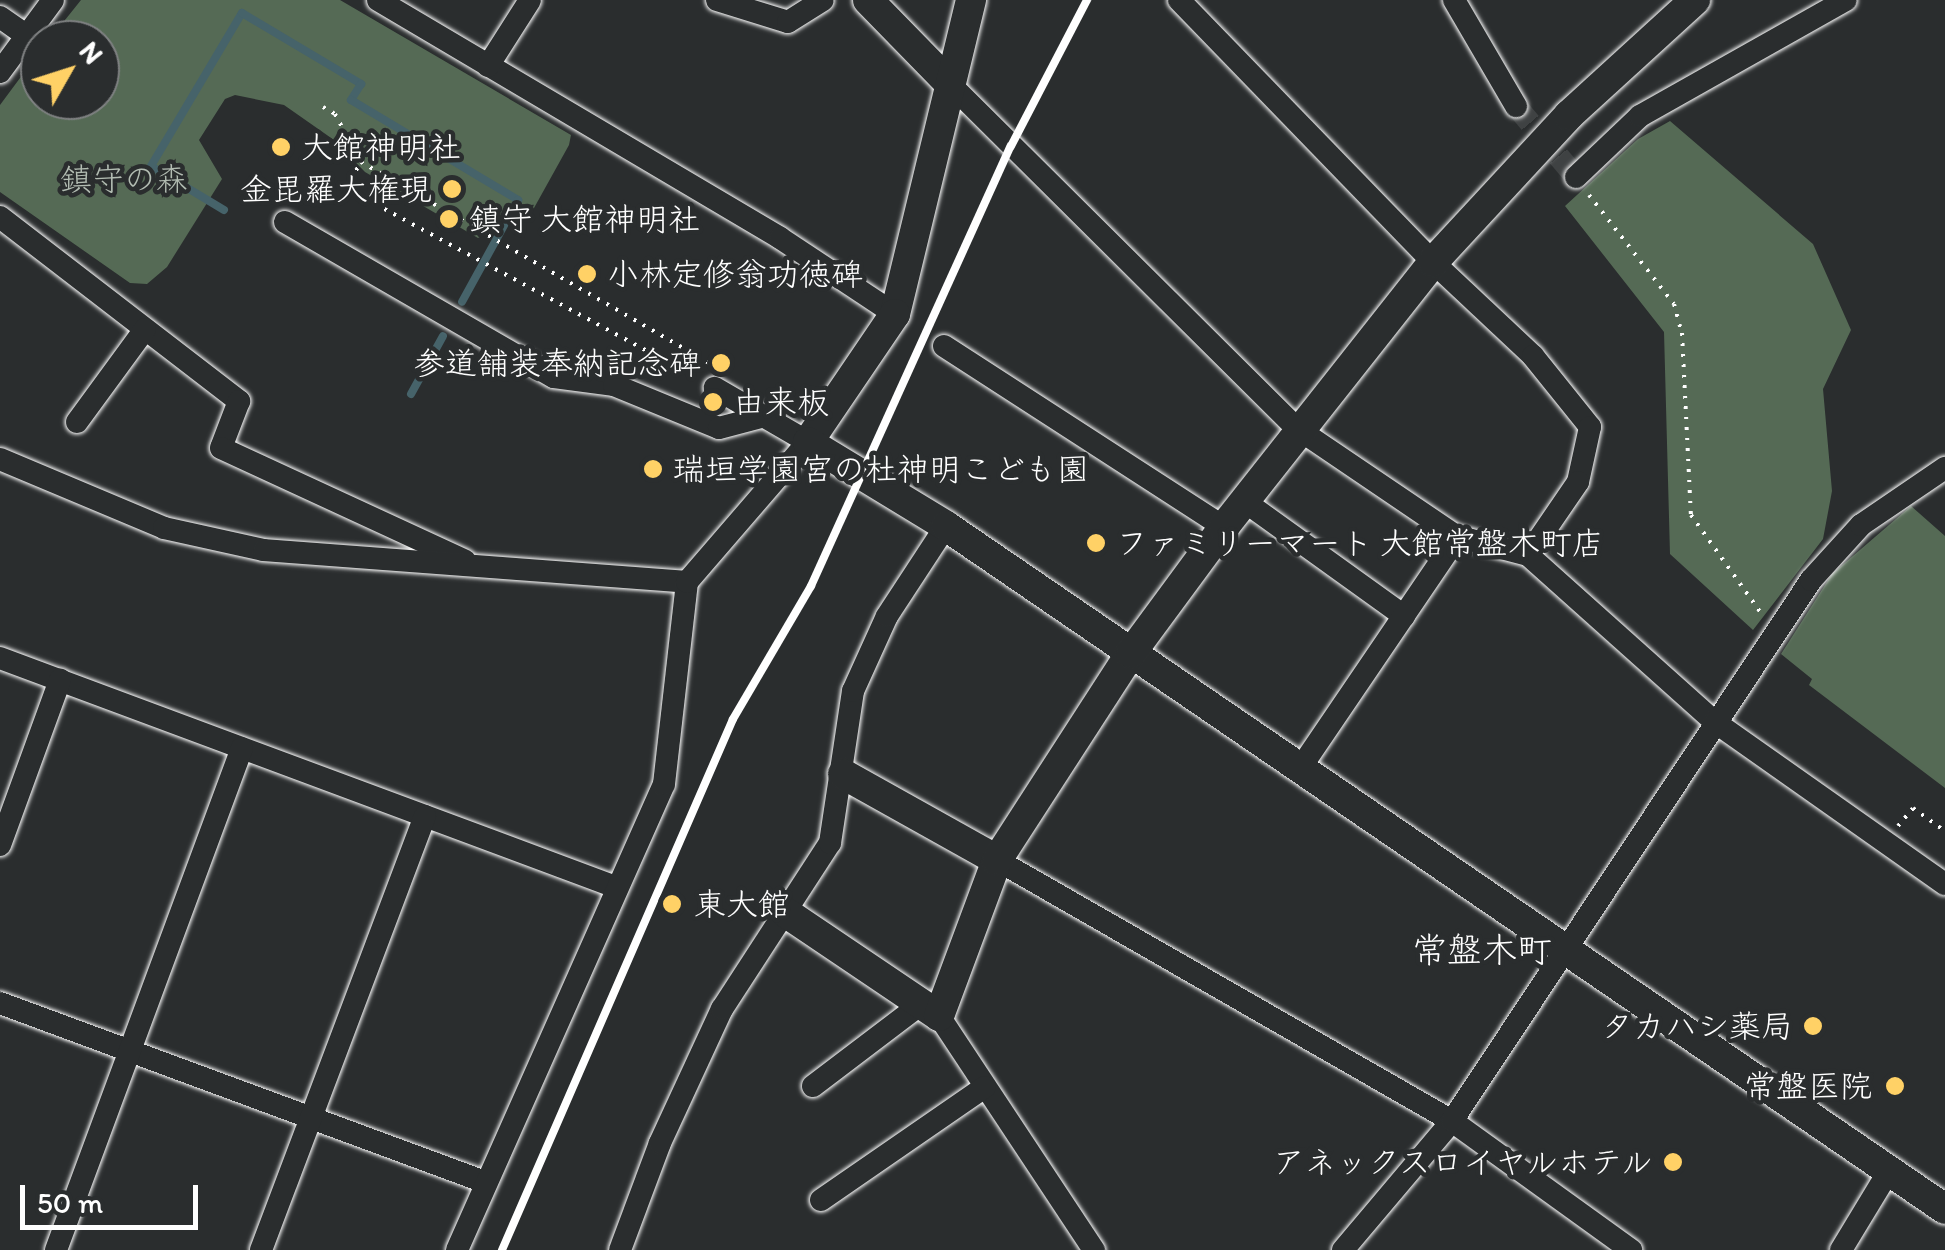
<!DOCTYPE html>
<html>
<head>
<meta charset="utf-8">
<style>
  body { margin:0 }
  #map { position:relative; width:1945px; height:1250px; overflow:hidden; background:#2a2d2e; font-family:Itim,"Klee One",sans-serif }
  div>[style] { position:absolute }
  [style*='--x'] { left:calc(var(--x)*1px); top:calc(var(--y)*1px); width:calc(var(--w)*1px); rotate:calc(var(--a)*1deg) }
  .green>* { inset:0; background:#556a55 }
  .stream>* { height:8px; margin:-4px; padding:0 4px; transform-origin:4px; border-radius:4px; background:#46636a }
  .street-tunnel>* { height:22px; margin-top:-11px; transform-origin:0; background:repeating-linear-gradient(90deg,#3f4243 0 22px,transparent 0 33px) }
  .path>* { height:4px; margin-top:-2px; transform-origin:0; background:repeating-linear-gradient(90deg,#fff 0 2.5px,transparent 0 10.5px) }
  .roads { filter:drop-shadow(0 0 2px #fff) drop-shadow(0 0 2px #fff) }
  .street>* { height:22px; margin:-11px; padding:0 11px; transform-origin:11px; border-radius:11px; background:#2a2d2e }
  .secondary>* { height:30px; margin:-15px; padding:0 15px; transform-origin:15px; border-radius:15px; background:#2a2d2e }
  .rail>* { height:8px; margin:-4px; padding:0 4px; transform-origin:4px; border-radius:4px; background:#fff }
  .dots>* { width:28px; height:28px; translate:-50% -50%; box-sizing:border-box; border:5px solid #2a2d2e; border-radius:50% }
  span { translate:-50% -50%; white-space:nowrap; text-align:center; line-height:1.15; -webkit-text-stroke:9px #2a2d2e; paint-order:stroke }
  .poi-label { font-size:32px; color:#fff }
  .left { translate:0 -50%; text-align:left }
  .right { translate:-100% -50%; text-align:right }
  .park-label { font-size:32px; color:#b2bcb2 }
  .neighbourhood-label { font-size:35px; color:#fff }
  .north { position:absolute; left:20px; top:20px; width:100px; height:100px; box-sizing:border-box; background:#2a2d2e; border:2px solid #7f8182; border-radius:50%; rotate:51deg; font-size:28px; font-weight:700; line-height:40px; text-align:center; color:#fff }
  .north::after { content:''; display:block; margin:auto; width:35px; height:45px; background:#ffd166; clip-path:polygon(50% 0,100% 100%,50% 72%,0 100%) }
  .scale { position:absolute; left:20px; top:1185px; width:178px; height:45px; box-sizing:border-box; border:5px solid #fff; border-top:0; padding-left:12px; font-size:30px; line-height:35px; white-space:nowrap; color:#fff; -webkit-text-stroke:8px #2a2d2e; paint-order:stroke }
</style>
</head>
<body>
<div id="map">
  <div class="green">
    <i style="clip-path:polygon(81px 0,340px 0,571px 135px,569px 145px,534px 208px,478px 238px,365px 172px,334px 140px,284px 105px,235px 95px,225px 99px,199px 140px,222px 179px,167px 267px,147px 284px,130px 283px,0 192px,0 105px,40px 51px,40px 100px,100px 100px,100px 40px,49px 40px)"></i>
    <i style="clip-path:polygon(1670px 121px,1813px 244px,1851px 330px,1823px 389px,1832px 491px,1823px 539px,1753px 630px,1670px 554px,1664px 332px,1565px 206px,1638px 139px)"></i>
    <i style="clip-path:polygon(1911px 506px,1945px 536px,1945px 788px,1809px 685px,1812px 679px,1781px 654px,1832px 574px)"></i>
  </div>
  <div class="stream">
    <i style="--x:224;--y:210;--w:85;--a:-148.9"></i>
    <i style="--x:151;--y:166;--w:178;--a:-59.3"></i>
    <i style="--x:242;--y:13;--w:139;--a:30.8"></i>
    <i style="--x:361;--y:84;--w:19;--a:122"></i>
    <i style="--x:351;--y:100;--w:195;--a:30.9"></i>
    <i style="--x:518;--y:200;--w:116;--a:118.8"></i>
    <i style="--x:411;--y:394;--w:66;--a:-61.1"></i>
  </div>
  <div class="street-tunnel">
    <i style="--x:1516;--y:106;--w:93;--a:49.8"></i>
  </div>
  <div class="path">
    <i style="--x:323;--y:107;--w:14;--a:30"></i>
    <i style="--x:335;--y:114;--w:55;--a:61.6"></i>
    <i style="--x:329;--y:179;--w:415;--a:28.4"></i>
    <i style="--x:345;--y:188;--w:31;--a:-58"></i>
    <i style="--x:361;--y:162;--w:404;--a:30"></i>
    <i style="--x:1589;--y:195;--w:138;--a:52.1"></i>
    <i style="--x:1674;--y:304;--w:30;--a:75"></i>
    <i style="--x:1682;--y:333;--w:182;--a:87.2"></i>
    <i style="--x:1691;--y:515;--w:124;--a:54.5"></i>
    <i style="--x:1898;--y:826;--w:23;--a:-50"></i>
    <i style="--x:1913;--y:808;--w:39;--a:36"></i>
  </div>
  <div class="roads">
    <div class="street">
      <i style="--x:378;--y:0;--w:467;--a:30.6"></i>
      <i style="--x:780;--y:238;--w:138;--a:33.5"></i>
      <i style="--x:717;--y:0;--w:74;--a:17.2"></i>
      <i style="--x:788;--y:22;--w:41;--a:-32.2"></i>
      <i style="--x:1179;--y:0;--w:365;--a:45.9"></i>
      <i style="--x:1433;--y:262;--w:137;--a:43.2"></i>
      <i style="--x:1533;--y:356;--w:91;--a:51.2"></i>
      <i style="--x:1590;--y:427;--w:56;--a:102.3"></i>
      <i style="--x:1578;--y:482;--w:88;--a:124.4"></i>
      <i style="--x:1454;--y:0;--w:123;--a:59.7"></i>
      <i style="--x:0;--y:17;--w:29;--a:35"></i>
      <i style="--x:488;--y:66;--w:78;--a:-57.5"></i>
      <i style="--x:0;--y:72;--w:89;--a:-53.6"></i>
      <i style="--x:949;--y:83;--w:491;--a:44.8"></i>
      <i style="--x:1298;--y:429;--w:191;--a:34.1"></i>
      <i style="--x:1456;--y:536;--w:74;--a:14.8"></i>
      <i style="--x:1528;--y:555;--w:251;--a:41.8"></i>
      <i style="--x:1715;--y:722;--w:281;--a:35.2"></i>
      <i style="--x:1576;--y:177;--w:88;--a:-43.6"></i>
      <i style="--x:1640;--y:116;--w:236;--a:-29.4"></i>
      <i style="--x:0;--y:217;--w:302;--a:37.6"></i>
      <i style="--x:239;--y:401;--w:50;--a:111"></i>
      <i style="--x:221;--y:448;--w:269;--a:24.8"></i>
      <i style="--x:285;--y:222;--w:310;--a:30"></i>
      <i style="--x:554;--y:377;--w:61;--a:7.6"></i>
      <i style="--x:614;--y:385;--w:113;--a:22.3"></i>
      <i style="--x:719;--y:428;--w:43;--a:-14.7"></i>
      <i style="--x:944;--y:346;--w:333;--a:32.9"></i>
      <i style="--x:77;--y:422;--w:115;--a:-53.8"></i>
      <i style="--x:0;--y:459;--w:178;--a:22.8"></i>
      <i style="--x:164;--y:528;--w:102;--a:12.4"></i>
      <i style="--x:264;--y:550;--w:424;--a:4.3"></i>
      <i style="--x:1244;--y:501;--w:197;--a:35.7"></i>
      <i style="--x:0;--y:658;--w:654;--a:20.4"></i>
      <i style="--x:1299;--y:770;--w:283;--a:-55.8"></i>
      <i style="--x:0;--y:845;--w:176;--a:-70"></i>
      <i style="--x:997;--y:860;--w:525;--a:29.84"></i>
      <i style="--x:1452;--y:1121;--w:221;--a:35.8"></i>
      <i style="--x:0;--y:1003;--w:517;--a:20.26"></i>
      <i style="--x:939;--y:1016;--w:281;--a:56.5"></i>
      <i style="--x:813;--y:1086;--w:136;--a:-37.2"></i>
      <i style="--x:821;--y:1200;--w:199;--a:-34.6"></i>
      <i style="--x:56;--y:1250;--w:535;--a:-69.67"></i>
      <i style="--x:261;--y:1250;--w:464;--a:-69.3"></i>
      <i style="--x:457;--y:1250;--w:510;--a:-66.05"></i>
      <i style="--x:664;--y:784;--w:203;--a:-83.5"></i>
      <i style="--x:687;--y:582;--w:185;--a:-49.2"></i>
      <i style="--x:808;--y:442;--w:108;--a:-149.9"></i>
      <i style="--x:620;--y:1250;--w:114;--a:-69.5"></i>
      <i style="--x:660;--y:1143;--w:148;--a:-65.2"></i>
      <i style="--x:722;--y:1009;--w:198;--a:-57"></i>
      <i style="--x:830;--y:843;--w:154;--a:-81.4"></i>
      <i style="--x:853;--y:691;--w:82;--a:-65.6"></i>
      <i style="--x:887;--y:616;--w:108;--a:-56.8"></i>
      <i style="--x:1343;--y:1250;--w:169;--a:-49.8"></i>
      <i style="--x:1452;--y:1121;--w:649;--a:-56.43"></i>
      <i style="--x:1811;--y:580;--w:74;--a:-47.7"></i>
      <i style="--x:1861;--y:525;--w:102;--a:-34.2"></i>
      <i style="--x:1841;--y:1250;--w:89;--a:-58.8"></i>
    </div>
    <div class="secondary">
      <i style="--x:868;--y:0;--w:116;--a:45.7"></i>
      <i style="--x:971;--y:0;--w:323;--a:103.6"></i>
      <i style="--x:895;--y:314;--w:155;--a:124.2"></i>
      <i style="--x:808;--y:442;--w:162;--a:31.3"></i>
      <i style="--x:946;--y:526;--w:1210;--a:34.36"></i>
      <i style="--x:843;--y:774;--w:176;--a:29.2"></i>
      <i style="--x:785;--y:912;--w:186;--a:34"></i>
      <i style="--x:939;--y:1016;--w:166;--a:-69.6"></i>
      <i style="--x:997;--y:860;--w:247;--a:-57.1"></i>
      <i style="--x:1131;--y:653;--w:157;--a:-53.6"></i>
      <i style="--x:1224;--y:527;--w:337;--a:-51.7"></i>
      <i style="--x:1433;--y:262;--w:200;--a:-47.2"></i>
      <i style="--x:1569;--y:115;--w:171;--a:-42.4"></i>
    </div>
  </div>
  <div class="rail">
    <i style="--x:502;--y:1250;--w:579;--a:-66.49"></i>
    <i style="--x:733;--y:719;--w:154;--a:-59.6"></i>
    <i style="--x:811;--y:586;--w:483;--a:-65.6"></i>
    <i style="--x:1011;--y:146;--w:165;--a:-62.5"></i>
  </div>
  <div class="dots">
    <i style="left:281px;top:147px;background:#ffd166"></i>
    <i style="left:452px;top:189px;background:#ffd166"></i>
    <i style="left:449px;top:219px;background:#ffd166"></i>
    <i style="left:587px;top:274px;background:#ffd166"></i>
    <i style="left:721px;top:363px;background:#ffd166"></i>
    <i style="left:713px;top:402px;background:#ffd166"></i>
    <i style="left:653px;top:469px;background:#ffd166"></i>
    <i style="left:1096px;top:543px;background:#ffd166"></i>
    <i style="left:672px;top:904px;background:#ffd166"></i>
    <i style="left:1813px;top:1026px;background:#ffd166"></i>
    <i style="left:1895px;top:1086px;background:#ffd166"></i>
    <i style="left:1673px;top:1162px;background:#ffd166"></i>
  </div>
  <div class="poi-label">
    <span class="left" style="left:301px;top:147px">大館神明社</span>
    <span class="right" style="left:432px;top:189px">金毘羅大権現</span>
    <span class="left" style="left:469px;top:219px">鎮守 大館神明社</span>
    <span class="left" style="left:607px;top:274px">小林定修翁功徳碑</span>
    <span class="right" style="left:701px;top:363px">参道舗装奉納記念碑</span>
    <span class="left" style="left:733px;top:402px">由来板</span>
    <span class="left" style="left:673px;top:469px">瑞垣学園宮の杜神明こども園</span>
    <span class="left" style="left:1116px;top:543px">ファミリーマート 大館常盤木町店</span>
    <span class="left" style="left:694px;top:904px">東大館</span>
    <span class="right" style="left:1793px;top:1026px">タカハシ薬局</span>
    <span class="right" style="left:1872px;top:1086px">常盤医院</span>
    <span class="right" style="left:1653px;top:1162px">アネックスロイヤルホテル</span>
  </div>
  <div class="park-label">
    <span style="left:124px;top:179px">鎮守の森</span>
  </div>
  <div class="neighbourhood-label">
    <span style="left:1482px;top:950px">常盤木町</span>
  </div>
  <div class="north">N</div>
  <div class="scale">50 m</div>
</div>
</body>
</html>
